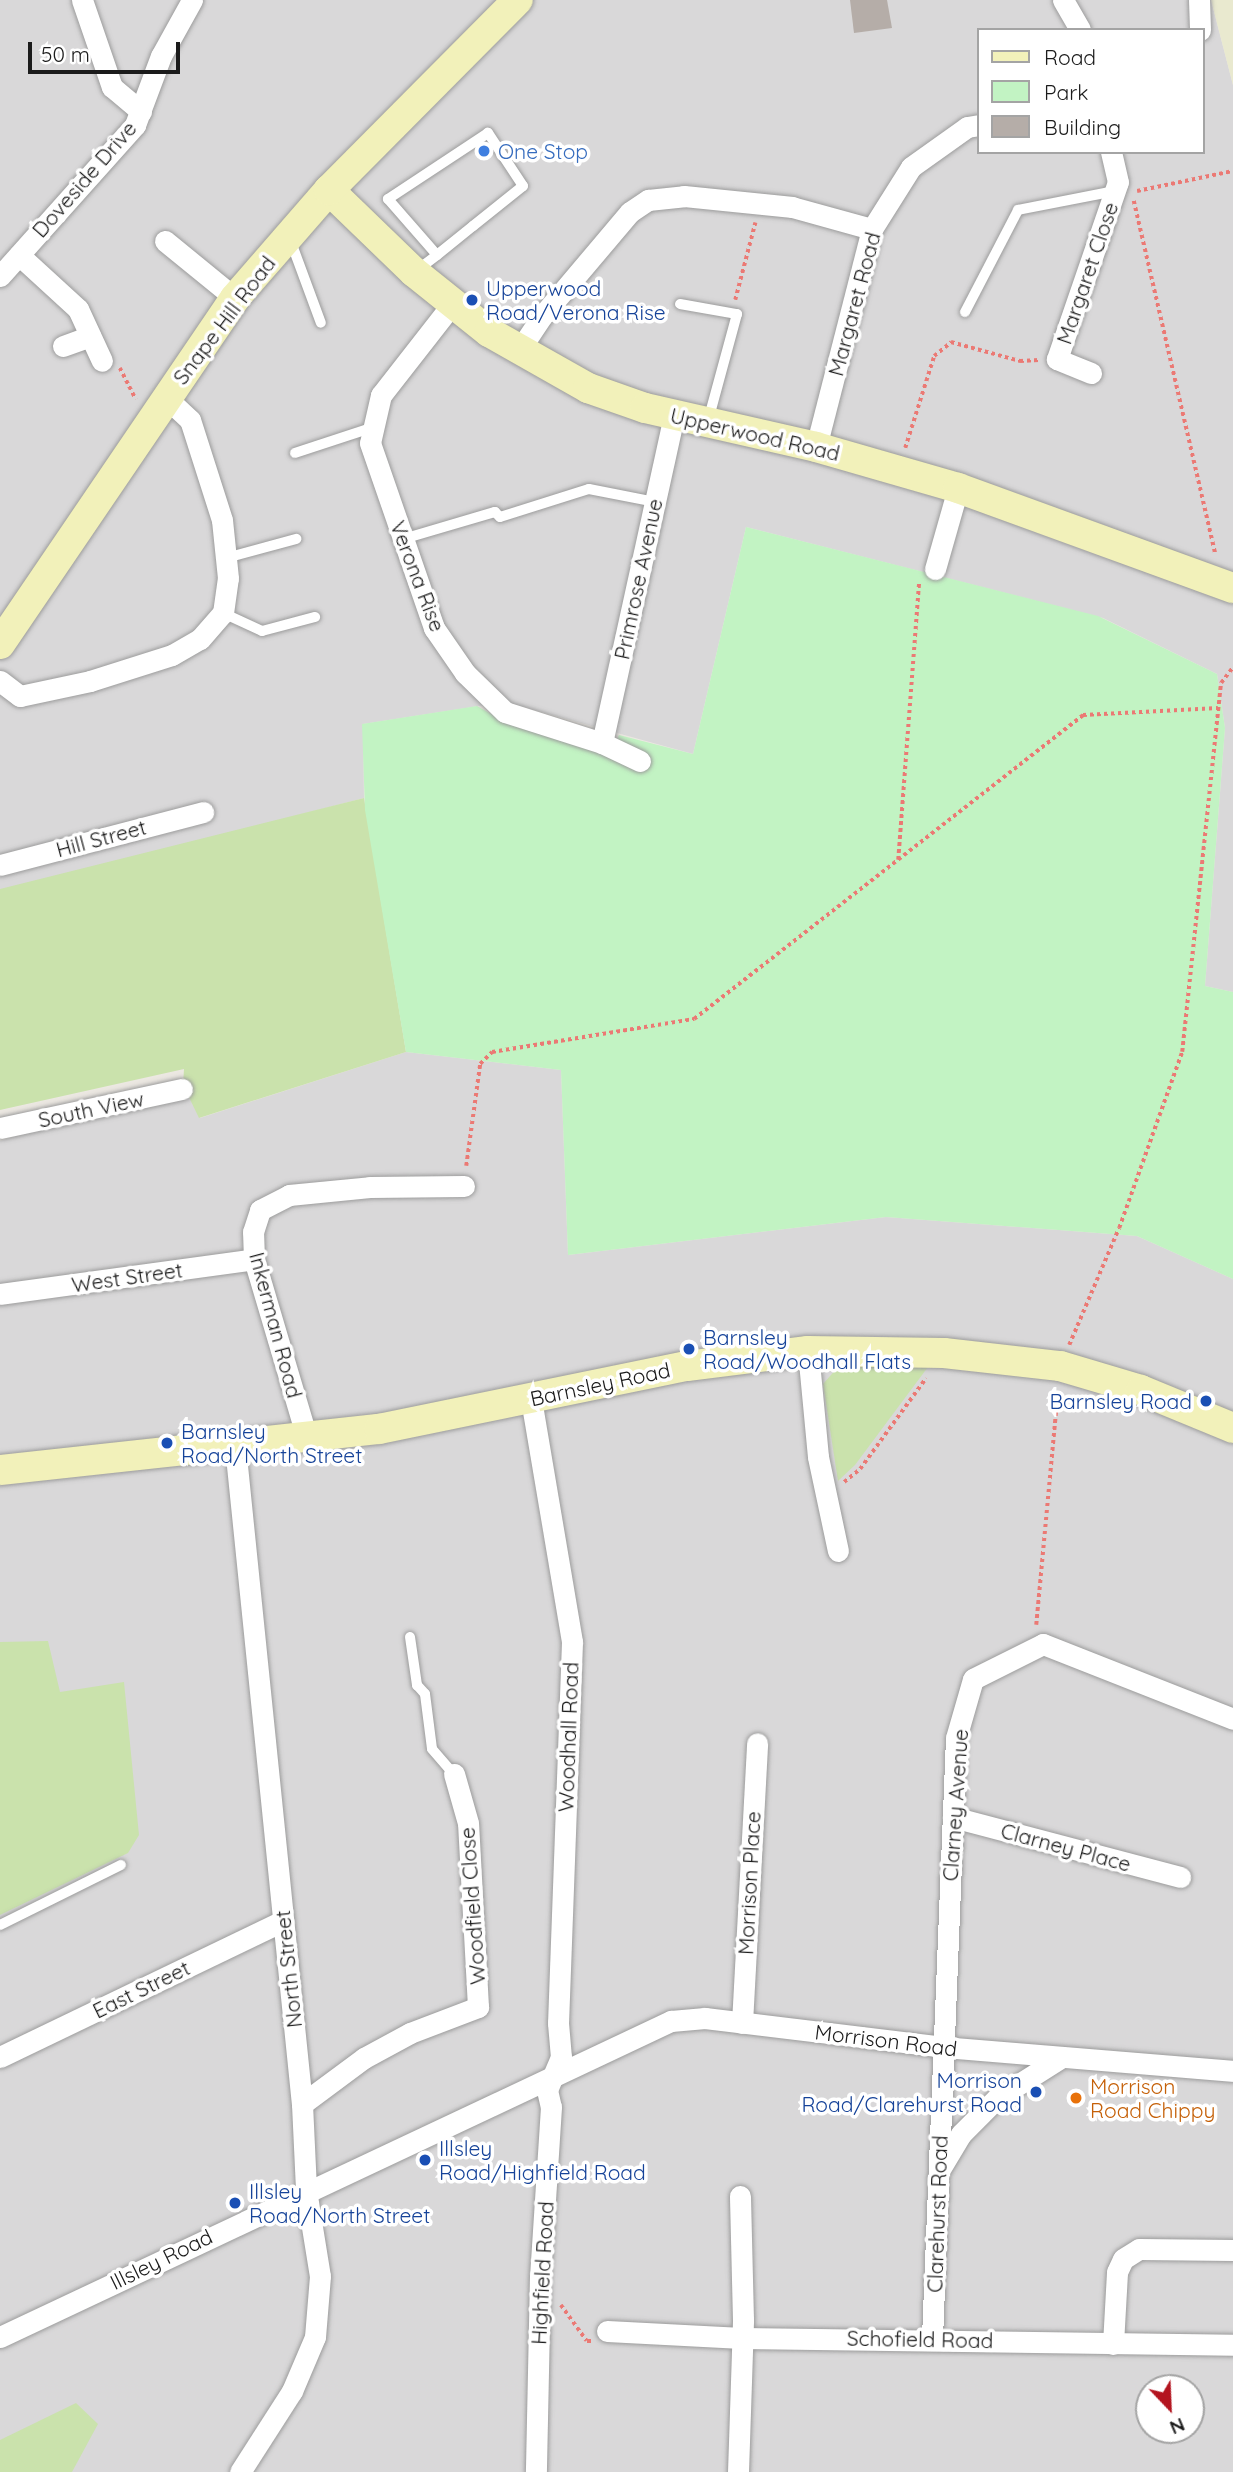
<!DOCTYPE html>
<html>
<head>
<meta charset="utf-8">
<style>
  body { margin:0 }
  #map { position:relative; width:1233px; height:2472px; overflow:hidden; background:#ece8e2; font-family:Quicksand,sans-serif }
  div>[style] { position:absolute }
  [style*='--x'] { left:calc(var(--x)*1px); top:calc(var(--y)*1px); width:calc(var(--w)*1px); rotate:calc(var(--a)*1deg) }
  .residential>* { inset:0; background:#d9d8d9 }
  .farmland>* { inset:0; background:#e9e9cf }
  .grass>* { inset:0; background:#cae2ac }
  .park>* { inset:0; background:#c2f3c3 }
  .building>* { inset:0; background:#b5ada8 }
  .path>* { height:3.5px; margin-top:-1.75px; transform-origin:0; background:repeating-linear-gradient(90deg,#eb7974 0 3.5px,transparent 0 7px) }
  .roads { filter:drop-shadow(0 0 2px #9c9c9c) drop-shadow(0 0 2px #9c9c9c) }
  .lane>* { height:10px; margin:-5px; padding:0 5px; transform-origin:5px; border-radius:5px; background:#fff }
  .street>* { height:21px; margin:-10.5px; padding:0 10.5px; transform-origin:10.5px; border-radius:10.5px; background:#fff }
  .secondary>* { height:30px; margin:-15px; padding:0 15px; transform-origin:15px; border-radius:15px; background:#f2f1ba }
  .dots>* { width:19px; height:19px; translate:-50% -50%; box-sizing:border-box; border:4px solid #fff; border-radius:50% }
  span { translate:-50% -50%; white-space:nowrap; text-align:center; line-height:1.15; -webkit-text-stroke:7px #fff; paint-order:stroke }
  .shop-label { font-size:21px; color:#366cbe }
  .left { translate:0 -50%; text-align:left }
  .street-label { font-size:21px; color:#1b1b1b }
  .transit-label { font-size:21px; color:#164399 }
  .right { translate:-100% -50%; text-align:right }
  .food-label { font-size:21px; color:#c56008 }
  .legend { position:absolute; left:977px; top:28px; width:228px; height:126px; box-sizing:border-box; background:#fff; border:2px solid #a4a4a4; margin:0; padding:9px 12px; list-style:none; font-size:21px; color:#1b1b1b }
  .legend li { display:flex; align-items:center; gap:14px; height:35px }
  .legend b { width:35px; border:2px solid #a4a4a4 }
  .north { position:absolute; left:1135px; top:2374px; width:70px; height:70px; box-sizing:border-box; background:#fff; border:2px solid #a4a4a4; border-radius:50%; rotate:157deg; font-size:19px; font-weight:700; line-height:28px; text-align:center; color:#1b1b1b }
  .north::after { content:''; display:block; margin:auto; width:24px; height:32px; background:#b3141f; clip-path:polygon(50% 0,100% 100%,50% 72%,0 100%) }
  .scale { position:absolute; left:28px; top:42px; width:152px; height:32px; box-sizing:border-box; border:4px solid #1b1b1b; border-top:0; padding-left:9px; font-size:21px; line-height:24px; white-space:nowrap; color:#1b1b1b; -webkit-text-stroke:5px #fff; paint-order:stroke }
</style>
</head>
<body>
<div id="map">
  <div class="residential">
    <i style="clip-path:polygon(evenodd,0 0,1211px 0,1233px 85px,1233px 992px,1205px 986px,1225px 728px,1217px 674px,1103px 618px,746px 527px,693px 754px,505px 702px,363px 724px,364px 798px,0 893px,0 0,979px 30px,1203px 30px,1203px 152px,979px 152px,979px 30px)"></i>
    <i style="clip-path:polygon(evenodd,406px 1052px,561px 1070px,568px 1255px,886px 1217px,1137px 1236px,1233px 1279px,1233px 2472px,0 2472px,0 1141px,183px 1085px,200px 1118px,406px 1052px,1149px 2388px,1191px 2388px,1191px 2430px,1149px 2430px,1149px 2388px)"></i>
  </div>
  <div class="farmland">
    <i style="clip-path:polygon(1211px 0,1233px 0,1233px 85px)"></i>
  </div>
  <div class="grass">
    <i style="clip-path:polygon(364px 798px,406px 1052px,199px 1118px,183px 1085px,184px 1069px,0 1110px,0 889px)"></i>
    <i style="clip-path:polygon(838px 1367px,928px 1367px,855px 1465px,838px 1481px,823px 1384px)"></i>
    <i style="clip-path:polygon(48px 1641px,60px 1692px,124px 1682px,139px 1835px,128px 1853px,0 1915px,0 1642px)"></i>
    <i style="clip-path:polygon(76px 2403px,98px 2424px,72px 2472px,0 2472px,0 2440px)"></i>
  </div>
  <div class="park">
    <i style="clip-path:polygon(746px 527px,1098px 616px,1217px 674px,1225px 728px,1205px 986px,1233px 992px,1233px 1279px,1137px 1236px,886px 1217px,568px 1255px,561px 1070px,406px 1052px,365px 810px,362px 724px,477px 706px,509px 724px,613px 748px,619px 735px,693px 754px)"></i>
  </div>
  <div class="building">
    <i style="clip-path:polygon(850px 0,887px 0,892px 28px,854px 33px)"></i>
  </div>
  <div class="path">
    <i style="--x:1137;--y:191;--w:98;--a:-11.8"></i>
    <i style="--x:1134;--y:201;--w:363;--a:77"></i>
    <i style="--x:735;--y:300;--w:80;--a:-75.4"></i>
    <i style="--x:120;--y:368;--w:35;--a:63"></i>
    <i style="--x:905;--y:448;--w:96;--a:-72.5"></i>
    <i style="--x:934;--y:356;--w:22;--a:-39"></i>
    <i style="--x:951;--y:342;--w:72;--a:15.4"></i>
    <i style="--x:1020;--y:361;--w:19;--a:-3"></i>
    <i style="--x:898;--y:860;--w:278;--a:-85.7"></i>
    <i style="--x:466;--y:1166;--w:103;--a:-82.2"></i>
    <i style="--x:480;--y:1064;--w:17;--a:-45"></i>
    <i style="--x:492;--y:1052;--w:205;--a:-9.3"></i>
    <i style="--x:694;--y:1019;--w:494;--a:-38"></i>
    <i style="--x:1083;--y:715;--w:135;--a:-3"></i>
    <i style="--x:1069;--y:1345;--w:127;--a:-66.9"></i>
    <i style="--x:1119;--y:1228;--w:187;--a:-70.3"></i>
    <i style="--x:1182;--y:1052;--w:371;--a:-84"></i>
    <i style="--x:1221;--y:683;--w:20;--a:-53"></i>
    <i style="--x:844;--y:1482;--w:21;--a:-39"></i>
    <i style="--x:860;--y:1469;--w:112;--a:-54"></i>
    <i style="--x:1036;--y:1625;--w:237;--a:-84.7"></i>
    <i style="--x:561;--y:2305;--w:44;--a:54.2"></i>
    <i style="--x:587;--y:2341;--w:4;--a:0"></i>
  </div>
  <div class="roads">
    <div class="lane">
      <i style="--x:291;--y:242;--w:86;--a:69.7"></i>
      <i style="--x:416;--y:271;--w:26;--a:-37"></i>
      <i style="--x:437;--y:255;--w:46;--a:-38.9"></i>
      <i style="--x:473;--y:226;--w:64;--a:-38.7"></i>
      <i style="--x:523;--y:186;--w:64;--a:-123.4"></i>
      <i style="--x:488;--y:133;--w:120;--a:146.6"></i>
      <i style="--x:388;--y:199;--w:74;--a:48.8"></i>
      <i style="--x:680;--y:304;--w:58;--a:10"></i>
      <i style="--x:737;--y:314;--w:111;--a:105.2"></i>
      <i style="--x:965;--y:312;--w:115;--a:-62.5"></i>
      <i style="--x:1018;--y:210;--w:99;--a:-11.1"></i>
      <i style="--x:295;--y:453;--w:83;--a:-18.2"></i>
      <i style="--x:403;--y:539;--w:96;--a:-16.4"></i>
      <i style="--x:495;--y:512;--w:7;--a:45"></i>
      <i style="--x:500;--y:517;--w:93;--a:-17.5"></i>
      <i style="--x:589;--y:489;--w:67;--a:11.1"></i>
      <i style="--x:226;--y:558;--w:73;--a:-15.2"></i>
      <i style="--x:223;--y:613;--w:43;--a:24.8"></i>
      <i style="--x:262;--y:631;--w:55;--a:-14.8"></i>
      <i style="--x:410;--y:1637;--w:49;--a:81.7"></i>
      <i style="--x:417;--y:1685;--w:12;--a:48"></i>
      <i style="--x:425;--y:1694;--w:55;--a:82.7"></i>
      <i style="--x:432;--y:1749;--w:33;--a:49"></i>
      <i style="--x:0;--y:1925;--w:135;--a:-26.4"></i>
    </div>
    <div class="street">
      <i style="--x:82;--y:0;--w:92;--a:71"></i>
      <i style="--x:112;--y:87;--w:38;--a:40"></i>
      <i style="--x:1063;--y:0;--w:34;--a:60"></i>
      <i style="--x:1199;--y:0;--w:30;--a:88"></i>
      <i style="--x:165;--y:241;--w:90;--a:39.2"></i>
      <i style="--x:19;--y:255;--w:80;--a:42.5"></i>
      <i style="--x:78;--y:309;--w:57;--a:65.2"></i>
      <i style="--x:0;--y:276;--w:203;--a:-48.2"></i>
      <i style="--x:135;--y:125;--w:74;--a:-69.4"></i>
      <i style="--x:161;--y:56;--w:64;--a:-61"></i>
      <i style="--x:453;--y:303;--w:117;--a:128"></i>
      <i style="--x:381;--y:395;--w:49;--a:102.9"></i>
      <i style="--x:370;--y:443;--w:196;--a:70.9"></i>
      <i style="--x:434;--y:628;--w:55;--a:55.4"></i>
      <i style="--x:465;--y:673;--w:56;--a:44.3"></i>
      <i style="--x:505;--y:712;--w:102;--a:17.7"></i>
      <i style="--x:602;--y:743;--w:42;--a:25.3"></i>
      <i style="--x:63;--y:346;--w:29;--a:-20"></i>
      <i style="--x:518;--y:352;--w:43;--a:-56.3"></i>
      <i style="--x:542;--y:316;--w:136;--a:-49.8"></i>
      <i style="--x:630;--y:212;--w:22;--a:-34"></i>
      <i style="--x:648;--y:200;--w:36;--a:-6"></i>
      <i style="--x:684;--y:196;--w:109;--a:5.8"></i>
      <i style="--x:792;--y:207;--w:83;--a:15.4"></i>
      <i style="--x:1091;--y:373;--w:37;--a:-158"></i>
      <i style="--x:1057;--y:359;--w:187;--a:-71"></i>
      <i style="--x:1118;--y:182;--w:31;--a:-103"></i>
      <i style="--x:816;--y:447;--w:225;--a:-75.6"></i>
      <i style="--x:872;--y:229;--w:73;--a:-57.8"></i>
      <i style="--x:911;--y:167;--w:69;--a:-35.5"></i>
      <i style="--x:967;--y:127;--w:12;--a:-9"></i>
      <i style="--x:935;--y:569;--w:84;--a:-74.1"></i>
      <i style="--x:0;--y:681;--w:25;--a:37"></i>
      <i style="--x:20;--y:696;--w:72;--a:-12.1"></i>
      <i style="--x:90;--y:681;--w:86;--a:-17.6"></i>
      <i style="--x:172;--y:655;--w:32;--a:-30"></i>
      <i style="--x:200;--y:639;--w:35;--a:-49"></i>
      <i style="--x:223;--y:613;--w:35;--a:-82"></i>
      <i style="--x:228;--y:578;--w:58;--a:-95.9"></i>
      <i style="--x:222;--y:520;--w:105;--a:-107.7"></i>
      <i style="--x:190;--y:420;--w:33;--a:-137"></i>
      <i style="--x:602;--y:743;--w:335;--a:-77.6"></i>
      <i style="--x:0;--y:865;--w:210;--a:-14.6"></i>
      <i style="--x:0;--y:1128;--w:186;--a:-12.1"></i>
      <i style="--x:0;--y:1294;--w:256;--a:-7.8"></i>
      <i style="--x:808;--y:1351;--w:106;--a:84.6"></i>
      <i style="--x:818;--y:1457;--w:96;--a:78"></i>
      <i style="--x:531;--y:1399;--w:246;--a:80.4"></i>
      <i style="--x:572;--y:1642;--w:381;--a:92.1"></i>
      <i style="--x:558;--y:2023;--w:34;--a:85"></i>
      <i style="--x:561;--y:2057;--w:36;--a:113"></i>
      <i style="--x:547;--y:2090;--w:17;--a:77"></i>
      <i style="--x:551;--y:2107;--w:169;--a:93.7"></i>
      <i style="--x:540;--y:2276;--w:196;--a:91.2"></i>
      <i style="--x:307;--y:1438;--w:187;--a:-106.5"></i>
      <i style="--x:254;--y:1259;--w:27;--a:-92"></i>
      <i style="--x:253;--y:1232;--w:23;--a:-72"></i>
      <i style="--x:260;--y:1210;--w:33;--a:-27"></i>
      <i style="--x:289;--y:1195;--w:81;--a:-5.6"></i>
      <i style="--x:370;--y:1187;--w:94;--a:-0.6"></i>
      <i style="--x:235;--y:1446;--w:661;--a:84.19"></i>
      <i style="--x:302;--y:2104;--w:86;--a:87.3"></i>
      <i style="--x:306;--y:2190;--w:87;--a:80.8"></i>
      <i style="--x:320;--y:2276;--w:61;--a:94.7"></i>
      <i style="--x:315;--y:2337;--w:59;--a:113.1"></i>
      <i style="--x:292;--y:2391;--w:96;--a:122.7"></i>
      <i style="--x:953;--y:1817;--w:235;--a:14.8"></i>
      <i style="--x:742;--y:2023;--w:280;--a:-86.9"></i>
      <i style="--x:0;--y:2057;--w:314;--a:-25.7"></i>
      <i style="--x:302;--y:2104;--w:77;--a:-36.6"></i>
      <i style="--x:364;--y:2058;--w:52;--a:-28.5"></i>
      <i style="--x:410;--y:2033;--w:73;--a:-20.9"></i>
      <i style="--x:478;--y:2007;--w:184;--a:-93.1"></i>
      <i style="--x:468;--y:1823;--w:51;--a:-105.9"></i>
      <i style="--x:940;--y:2169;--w:41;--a:-59"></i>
      <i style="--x:961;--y:2134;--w:51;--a:-45"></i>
      <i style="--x:997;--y:2098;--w:77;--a:-32.2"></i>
      <i style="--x:607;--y:2331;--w:135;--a:3"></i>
      <i style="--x:742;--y:2338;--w:491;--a:0.8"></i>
      <i style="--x:0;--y:2337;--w:742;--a:-25.22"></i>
      <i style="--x:671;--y:2021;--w:34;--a:-5"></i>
      <i style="--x:705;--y:2018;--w:240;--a:6.9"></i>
      <i style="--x:943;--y:2047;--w:291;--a:4.7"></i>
      <i style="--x:932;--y:2338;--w:600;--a:-87.71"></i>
      <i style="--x:956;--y:1738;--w:61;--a:-73.9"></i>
      <i style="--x:973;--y:1679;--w:78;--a:-26.6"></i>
      <i style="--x:1043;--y:1644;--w:204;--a:21.5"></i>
      <i style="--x:1113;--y:2344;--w:72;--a:-86.8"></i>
      <i style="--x:1117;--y:2272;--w:14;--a:-65"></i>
      <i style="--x:1123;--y:2259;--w:19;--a:-32"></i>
      <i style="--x:1139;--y:2249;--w:94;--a:0.6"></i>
      <i style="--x:738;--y:2472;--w:152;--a:-88.1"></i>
      <i style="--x:743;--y:2320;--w:124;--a:-91.4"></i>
    </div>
    <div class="secondary">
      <i style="--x:329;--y:190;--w:118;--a:44"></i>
      <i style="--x:414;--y:272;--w:96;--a:38.7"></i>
      <i style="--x:489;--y:332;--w:114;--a:29.5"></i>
      <i style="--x:588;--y:388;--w:60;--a:19.3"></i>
      <i style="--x:645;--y:408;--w:175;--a:12.8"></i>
      <i style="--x:816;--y:447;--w:148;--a:16.1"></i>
      <i style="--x:958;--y:488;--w:293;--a:20"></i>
      <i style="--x:0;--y:644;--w:418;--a:-55.8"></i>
      <i style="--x:235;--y:298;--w:143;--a:-49"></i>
      <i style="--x:329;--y:190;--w:268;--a:-45.2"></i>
      <i style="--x:0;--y:1470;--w:381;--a:-6.2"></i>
      <i style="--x:379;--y:1429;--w:314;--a:-11.6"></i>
      <i style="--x:687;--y:1366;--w:122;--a:-7.1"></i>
      <i style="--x:808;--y:1351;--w:136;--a:0.8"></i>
      <i style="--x:944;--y:1353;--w:117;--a:6.4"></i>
      <i style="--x:1060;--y:1366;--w:84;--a:16.5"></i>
      <i style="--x:1141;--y:1390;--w:100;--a:22.4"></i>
    </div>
  </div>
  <div class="dots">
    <i style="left:484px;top:151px;background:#3f7fe0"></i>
    <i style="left:472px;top:300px;background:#1a4fb4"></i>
    <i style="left:689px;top:1349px;background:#1a4fb4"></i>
    <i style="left:1206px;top:1401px;background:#1a4fb4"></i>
    <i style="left:167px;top:1443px;background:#1a4fb4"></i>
    <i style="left:1036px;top:2092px;background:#1a4fb4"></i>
    <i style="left:1076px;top:2098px;background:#e8710a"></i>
    <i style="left:425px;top:2160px;background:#1a4fb4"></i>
    <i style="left:235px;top:2203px;background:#1a4fb4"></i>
  </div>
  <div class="shop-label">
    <span class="left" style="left:498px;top:151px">One Stop</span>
  </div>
  <div class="street-label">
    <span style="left:84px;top:179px;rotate:-49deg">Doveside Drive</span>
    <span style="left:1087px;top:273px;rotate:-71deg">Margaret Close</span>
    <span style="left:854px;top:304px;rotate:-75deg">Margaret Road</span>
    <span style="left:224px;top:320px;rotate:-53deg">Snape Hill Road</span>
    <span style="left:755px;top:434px;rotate:13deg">Upperwood Road</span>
    <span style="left:418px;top:576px;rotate:69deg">Verona Rise</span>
    <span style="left:638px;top:579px;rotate:-78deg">Primrose Avenue</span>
    <span style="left:101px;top:838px;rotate:-15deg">Hill Street</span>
    <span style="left:91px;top:1109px;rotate:-12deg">South View</span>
    <span style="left:127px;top:1277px;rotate:-8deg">West Street</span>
    <span style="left:276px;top:1325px;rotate:75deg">Inkerman Road</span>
    <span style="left:600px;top:1384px;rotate:-12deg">Barnsley Road</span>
    <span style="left:568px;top:1737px;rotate:-88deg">Woodhall Road</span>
    <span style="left:955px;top:1805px;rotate:-86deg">Clarney Avenue</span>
    <span style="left:1066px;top:1847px;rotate:15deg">Clarney Place</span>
    <span style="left:749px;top:1883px;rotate:-87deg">Morrison Place</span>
    <span style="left:472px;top:1906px;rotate:-94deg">Woodfield Close</span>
    <span style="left:288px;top:1969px;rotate:-96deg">North Street</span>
    <span style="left:141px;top:1989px;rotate:-26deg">East Street</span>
    <span style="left:886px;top:2040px;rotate:7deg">Morrison Road</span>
    <span style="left:937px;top:2214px;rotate:-88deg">Clarehurst Road</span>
    <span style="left:161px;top:2259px;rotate:-26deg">Illsley Road</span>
    <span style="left:542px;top:2273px;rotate:-87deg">Highfield Road</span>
    <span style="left:920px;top:2339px;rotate:1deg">Schofield Road</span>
  </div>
  <div class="transit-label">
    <span class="left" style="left:486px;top:300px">Upperwood<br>Road/Verona Rise</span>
    <span class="left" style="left:703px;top:1349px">Barnsley<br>Road/Woodhall Flats</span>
    <span class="right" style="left:1192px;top:1401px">Barnsley Road</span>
    <span class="left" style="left:181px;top:1443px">Barnsley<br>Road/North Street</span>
    <span class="right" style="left:1022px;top:2092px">Morrison<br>Road/Clarehurst Road</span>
    <span class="left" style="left:439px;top:2160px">Illsley<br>Road/Highfield Road</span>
    <span class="left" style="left:249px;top:2203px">Illsley<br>Road/North Street</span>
  </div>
  <div class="food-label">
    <span class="left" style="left:1090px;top:2098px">Morrison<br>Road Chippy</span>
  </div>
  <ul class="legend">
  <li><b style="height:9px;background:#f2f1ba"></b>Road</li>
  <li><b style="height:19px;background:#c2f3c3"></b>Park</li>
  <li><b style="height:19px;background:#b5ada8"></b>Building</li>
  </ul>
  <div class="north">N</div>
  <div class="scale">50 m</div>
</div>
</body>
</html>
